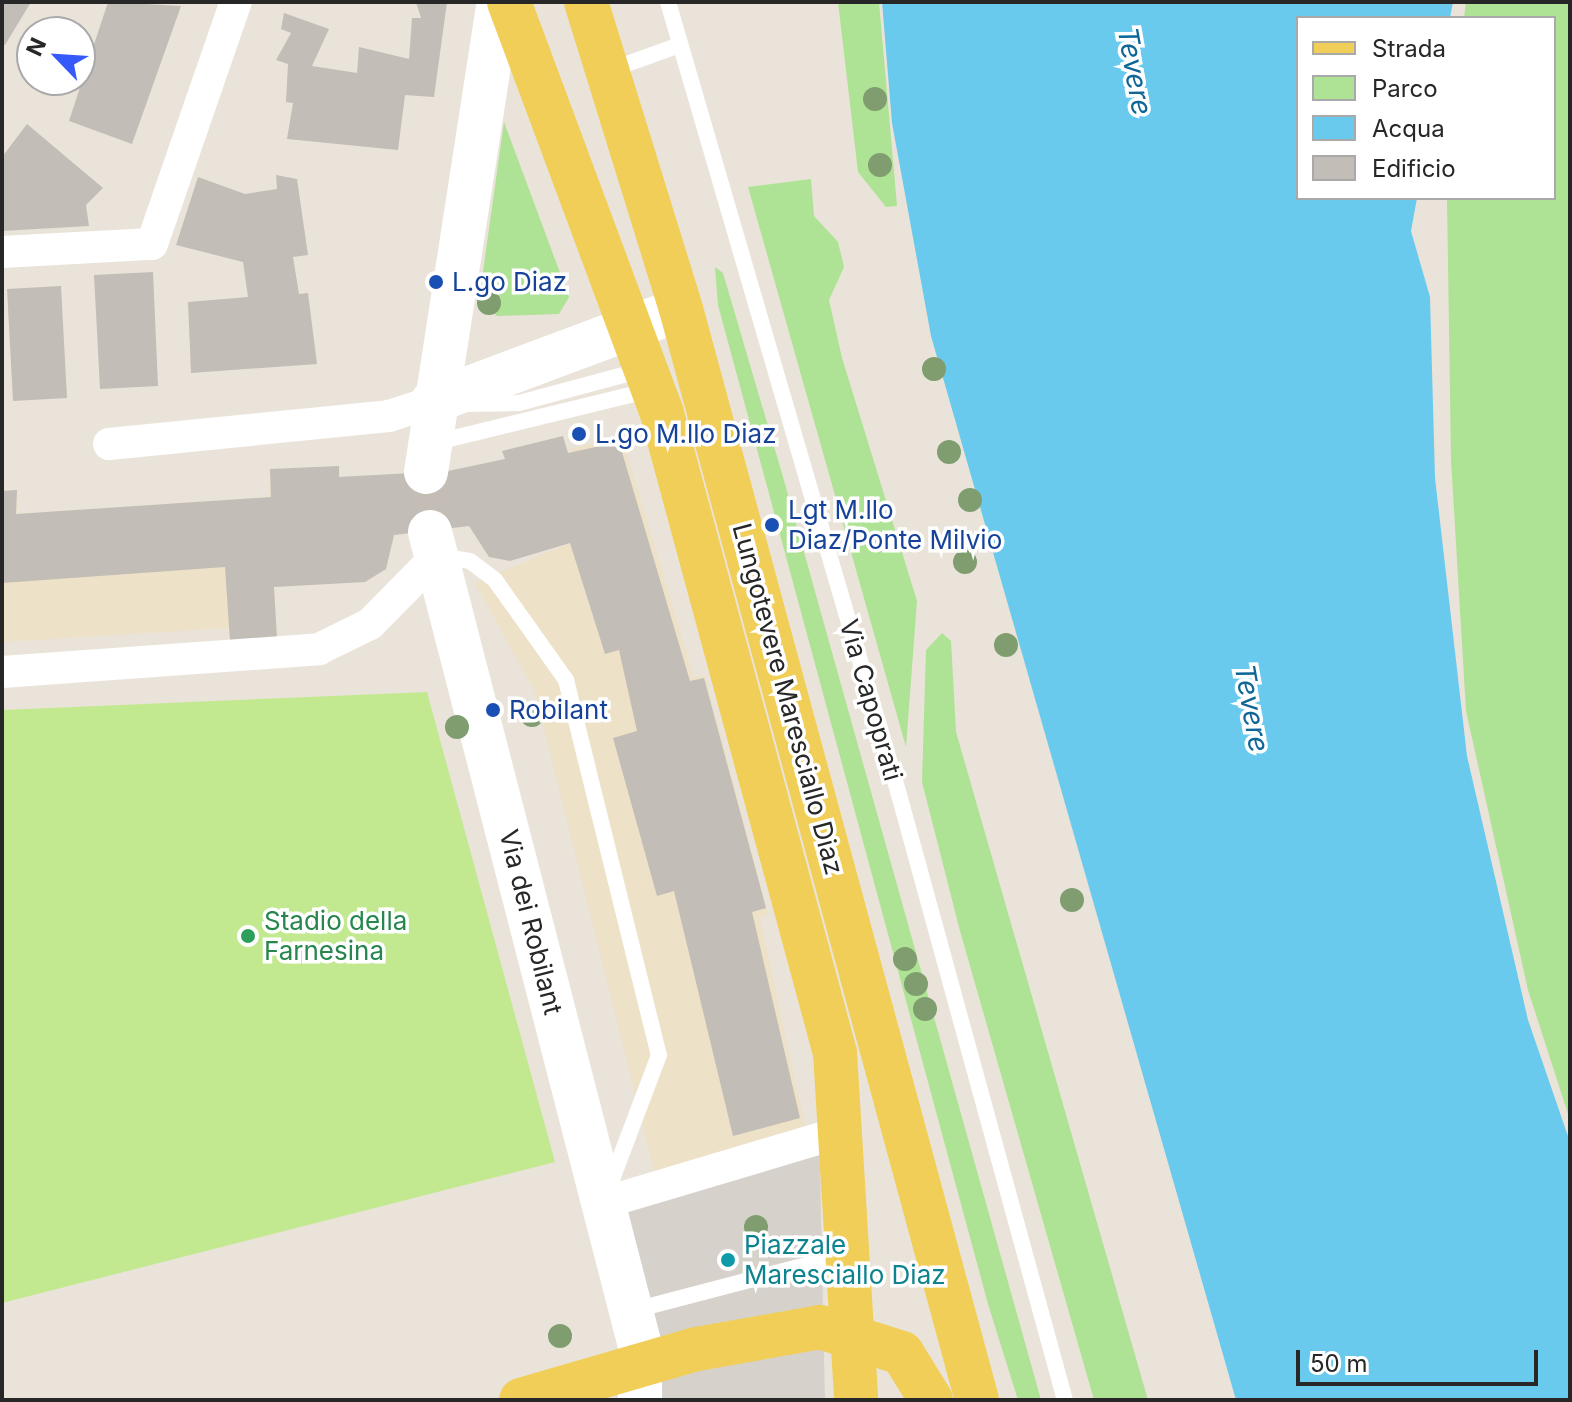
<!DOCTYPE html>
<html>
<head>
<meta charset="utf-8">
<style>
  body { margin:0 }
  #map { position:relative; width:1572px; height:1402px; overflow:hidden; background:#eae3d9; font-family:Inter,sans-serif }
  div>[style] { position:absolute }
  [style*='--x'] { left:calc(var(--x)*1px); top:calc(var(--y)*1px); width:calc(var(--w)*1px); rotate:calc(var(--a)*1deg) }
  .education>* { inset:0; background:#ede1c7 }
  .green>* { inset:0; background:#aee294 }
  .pitch>* { inset:0; background:#c3e990 }
  .plaza>* { inset:0; background:#d6d2cb }
  .water>* { inset:0; background:#6acaee }
  .building>* { inset:0; background:#c2bdb6 }
  .secondary-tunnel>* { height:44px; margin-top:-22px; transform-origin:0; background:repeating-linear-gradient(90deg,#c3bdb5 0 44px,transparent 0 66px) }
  .lane>* { height:16px; margin:-8px; padding:0 8px; transform-origin:8px; border-radius:8px; background:#fff }
  .street>* { height:32px; margin:-16px; padding:0 16px; transform-origin:16px; border-radius:16px; background:#fff }
  .secondary>* { height:44px; margin:-22px; padding:0 22px; transform-origin:22px; border-radius:22px; background:#fff }
  .primary>* { height:44px; margin:-22px; padding:0 22px; transform-origin:22px; border-radius:22px; background:#f0ce58 }
  .trees>* { width:24px; height:24px; margin:-12px; border-radius:50%; background:#7f9d6f }
  .dots>* { width:22px; height:22px; translate:-50% -50%; box-sizing:border-box; border:4px solid #fff; border-radius:50% }
  span { translate:-50% -50%; white-space:nowrap; text-align:center; line-height:1.15; -webkit-text-stroke:7px #fff; paint-order:stroke }
  .transit-label { font-size:26px; color:#164399 }
  .left { translate:0 -50%; text-align:left }
  .street-label { font-size:26px; color:#272727 }
  .leisure-label { font-size:26px; color:#27864d }
  .culture-label { font-size:26px; color:#0d838f }
  .water-label { font-size:28px; color:#0d6696; font-style:italic }
  .frame { position:absolute; inset:0; border:4px solid #272727; pointer-events:none }
  .legend { position:absolute; left:1296px; top:16px; width:260px; height:184px; box-sizing:border-box; background:#fff; border:2px solid #a9a9a9; margin:0; padding:10px 14px; list-style:none; font-size:24px; color:#272727 }
  .legend li { display:flex; align-items:center; gap:16px; height:40px }
  .legend b { width:40px; border:2px solid #a9a9a9 }
  .north { position:absolute; left:16px; top:16px; width:80px; height:80px; box-sizing:border-box; background:#fff; border:2px solid #a9a9a9; border-radius:50%; rotate:295deg; font-size:22px; font-weight:700; line-height:32px; text-align:center; color:#272727 }
  .north::after { content:''; display:block; margin:auto; width:28px; height:36px; background:#3659fa; clip-path:polygon(50% 0,100% 100%,50% 72%,0 100%) }
  .scale { position:absolute; left:1296px; top:1350px; width:242px; height:36px; box-sizing:border-box; border:4px solid #272727; border-top:0; padding-left:10px; font-size:24px; line-height:28px; white-space:nowrap; color:#272727; -webkit-text-stroke:6px #fff; paint-order:stroke }
</style>
</head>
<body>
<div id="map">
  <div class="education">
    <i style="clip-path:polygon(622px 437px,694px 677px,705px 675px,768px 914px,760px 918px,805px 1126px,655px 1174px,535px 692px,475px 583px,570px 543px,559px 508px,582px 502px,570px 449px)"></i>
    <i style="clip-path:polygon(339px 466px,340px 477px,448px 471px,453px 530px,395px 535px,386px 569px,365px 582px,274px 587px,277px 638px,230px 641px,228px 628px,2px 642px,2px 490px,17px 490px,17px 514px,270px 497px,270px 469px)"></i>
  </div>
  <div class="green">
    <i style="clip-path:polygon(838px 2px,879px 2px,897px 206px,886px 207px,858px 172px)"></i>
    <i style="clip-path:polygon(1466px 2px,1570px 2px,1570px 1120px,1528px 990px,1466px 711px,1451px 460px,1447px 198px,1554px 198px,1554px 18px,1464px 18px)"></i>
    <i style="clip-path:polygon(504px 122px,569px 297px,559px 314px,497px 316px,479px 300px)"></i>
    <i style="clip-path:polygon(811px 179px,814px 216px,838px 242px,844px 267px,829px 300px,842px 358px,917px 601px,906px 747px,748px 187px)"></i>
    <i style="clip-path:polygon(715px 267px,723px 273px,783px 477px,1041px 1400px,1018px 1400px,988px 1304px,718px 305px)"></i>
    <i style="clip-path:polygon(942px 633px,951px 641px,956px 732px,1148px 1400px,1094px 1400px,960px 931px,922px 782px,926px 650px)"></i>
  </div>
  <div class="pitch">
    <i style="clip-path:polygon(427px 692px,555px 1162px,2px 1303px,2px 710px)"></i>
  </div>
  <div class="plaza">
    <i style="clip-path:polygon(819px 1122px,825px 1400px,640px 1400px,613px 1186px)"></i>
  </div>
  <div class="water">
    <i style="clip-path:polygon(882px 2px,1453px 2px,1450px 18px,1298px 18px,1298px 198px,1417px 198px,1411px 231px,1430px 297px,1435px 478px,1467px 756px,1528px 1020px,1570px 1142px,1570px 1400px,1236px 1400px,931px 336px,892px 123px)"></i>
  </div>
  <div class="building">
    <i style="clip-path:polygon(2px 2px,31px 2px,5px 45px,2px 43px)"></i>
    <i style="clip-path:polygon(108px 2px,181px 6px,132px 144px,69px 121px)"></i>
    <i style="clip-path:polygon(416px 2px,447px 2px,434px 97px,405px 95px,398px 150px,287px 139px,293px 103px,286px 102px,288px 64px,276px 60px,291px 33px,281px 29px,284px 13px,329px 29px,312px 66px,357px 73px,359px 47px,409px 59px,412px 18px,421px 18px)"></i>
    <i style="clip-path:polygon(27px 124px,103px 188px,86px 205px,89px 226px,2px 231px,2px 157px)"></i>
    <i style="clip-path:polygon(276px 175px,297px 179px,308px 255px,293px 257px,299px 294px,308px 293px,317px 364px,191px 373px,188px 302px,248px 297px,243px 262px,176px 245px,198px 177px,245px 194px,277px 189px)"></i>
    <i style="clip-path:polygon(153px 272px,158px 386px,100px 389px,94px 275px)"></i>
    <i style="clip-path:polygon(61px 286px,67px 398px,13px 401px,7px 289px)"></i>
    <i style="clip-path:polygon(563px 436px,568px 453px,619px 442px,690px 681px,704px 678px,766px 908px,752px 912px,800px 1118px,733px 1136px,674px 891px,657px 896px,613px 738px,637px 731px,619px 650px,605px 654px,570px 543px,510px 561px,489px 557px,469px 526px,394px 535px,386px 569px,365px 582px,274px 587px,277px 638px,230px 641px,225px 567px,2px 583px,2px 491px,17px 490px,16px 514px,271px 497px,270px 469px,339px 466px,339px 477px,448px 471px,505px 459px,502px 451px)"></i>
  </div>
  <div class="secondary-tunnel">
    <i style="--x:426;--y:472;--w:60;--a:86.2"></i>
  </div>
  <div class="lane">
    <i style="--x:668;--y:2;--w:822;--a:73.75"></i>
    <i style="--x:898;--y:791;--w:631;--a:74.67"></i>
    <i style="--x:610;--y:70;--w:74;--a:-19.7"></i>
    <i style="--x:466;--y:404;--w:53;--a:-1.1"></i>
    <i style="--x:519;--y:403;--w:131;--a:-15"></i>
    <i style="--x:433;--y:443;--w:224;--a:-13.7"></i>
    <i style="--x:439;--y:556;--w:31;--a:9"></i>
    <i style="--x:470;--y:561;--w:31;--a:37"></i>
    <i style="--x:495;--y:580;--w:123;--a:54.6"></i>
    <i style="--x:566;--y:680;--w:386;--a:76.1"></i>
    <i style="--x:659;--y:1055;--w:141;--a:110.7"></i>
    <i style="--x:631;--y:1311;--w:221;--a:-14.7"></i>
  </div>
  <div class="street">
    <i style="--x:2;--y:252;--w:150;--a:-3.1"></i>
    <i style="--x:152;--y:244;--w:256;--a:-70.9"></i>
    <i style="--x:109;--y:444;--w:281;--a:-5.7"></i>
    <i style="--x:389;--y:416;--w:45;--a:-18"></i>
    <i style="--x:2;--y:672;--w:318;--a:-4.1"></i>
    <i style="--x:319;--y:649;--w:57;--a:-26.1"></i>
    <i style="--x:370;--y:624;--w:95;--a:-45.4"></i>
    <i style="--x:603;--y:1203;--w:252;--a:-16.6"></i>
  </div>
  <div class="secondary">
    <i style="--x:432;--y:402;--w:266;--a:-20.5"></i>
    <i style="--x:426;--y:472;--w:476;--a:-81.2"></i>
    <i style="--x:430;--y:532;--w:841;--a:75.53"></i>
    <i style="--x:640;--y:1346;--w:54;--a:90"></i>
  </div>
  <div class="primary">
    <i style="--x:509;--y:2;--w:435;--a:69.6"></i>
    <i style="--x:661;--y:410;--w:666;--a:74.86"></i>
    <i style="--x:835;--y:1053;--w:348;--a:86.5"></i>
    <i style="--x:586;--y:2;--w:321;--a:72.8"></i>
    <i style="--x:681;--y:309;--w:1130;--a:74.82"></i>
    <i style="--x:521;--y:1400;--w:183;--a:-16.2"></i>
    <i style="--x:697;--y:1349;--w:125;--a:-10.1"></i>
    <i style="--x:820;--y:1327;--w:86;--a:17.6"></i>
    <i style="--x:902;--y:1353;--w:55;--a:58.3"></i>
  </div>
  <div class="trees">
    <i style="left:875px;top:99px"></i>
    <i style="left:880px;top:165px"></i>
    <i style="left:489px;top:303px"></i>
    <i style="left:934px;top:369px"></i>
    <i style="left:949px;top:452px"></i>
    <i style="left:970px;top:500px"></i>
    <i style="left:965px;top:562px"></i>
    <i style="left:1006px;top:645px"></i>
    <i style="left:532px;top:715px"></i>
    <i style="left:457px;top:727px"></i>
    <i style="left:1072px;top:900px"></i>
    <i style="left:905px;top:959px"></i>
    <i style="left:916px;top:984px"></i>
    <i style="left:925px;top:1009px"></i>
    <i style="left:756px;top:1227px"></i>
    <i style="left:560px;top:1336px"></i>
  </div>
  <div class="dots">
    <i style="left:436px;top:282px;background:#1a4fb4"></i>
    <i style="left:579px;top:434px;background:#1a4fb4"></i>
    <i style="left:772px;top:525px;background:#1a4fb4"></i>
    <i style="left:493px;top:710px;background:#1a4fb4"></i>
    <i style="left:248px;top:936px;background:#2e9e5b"></i>
    <i style="left:728px;top:1260px;background:#0f9aa8"></i>
  </div>
  <div class="transit-label">
    <span class="left" style="left:452px;top:282px">L.go Diaz</span>
    <span class="left" style="left:595px;top:434px">L.go M.llo Diaz</span>
    <span class="left" style="left:788px;top:525px">Lgt M.llo<br>Diaz/Ponte Milvio</span>
    <span class="left" style="left:509px;top:710px">Robilant</span>
  </div>
  <div class="street-label">
    <span style="left:788px;top:699px;rotate:75deg">Lungotevere Maresciallo Diaz</span>
    <span style="left:871px;top:700px;rotate:74deg">Via Capoprati</span>
    <span style="left:531px;top:922px;rotate:76deg">Via dei Robilant</span>
  </div>
  <div class="leisure-label">
    <span class="left" style="left:264px;top:936px">Stadio della<br>Farnesina</span>
  </div>
  <div class="culture-label">
    <span class="left" style="left:744px;top:1260px">Piazzale<br>Maresciallo Diaz</span>
  </div>
  <div class="water-label">
    <span style="left:1135px;top:71px;rotate:80deg">Tevere</span>
    <span style="left:1252px;top:708px;rotate:80deg">Tevere</span>
  </div>
  <div class="frame"></div>
  <ul class="legend">
  <li><b style="height:10px;background:#f0ce58"></b>Strada</li>
  <li><b style="height:22px;background:#aee294"></b>Parco</li>
  <li><b style="height:22px;background:#6acaee"></b>Acqua</li>
  <li><b style="height:22px;background:#c2bdb6"></b>Edificio</li>
  </ul>
  <div class="north">N</div>
  <div class="scale">50 m</div>
</div>
</body>
</html>
